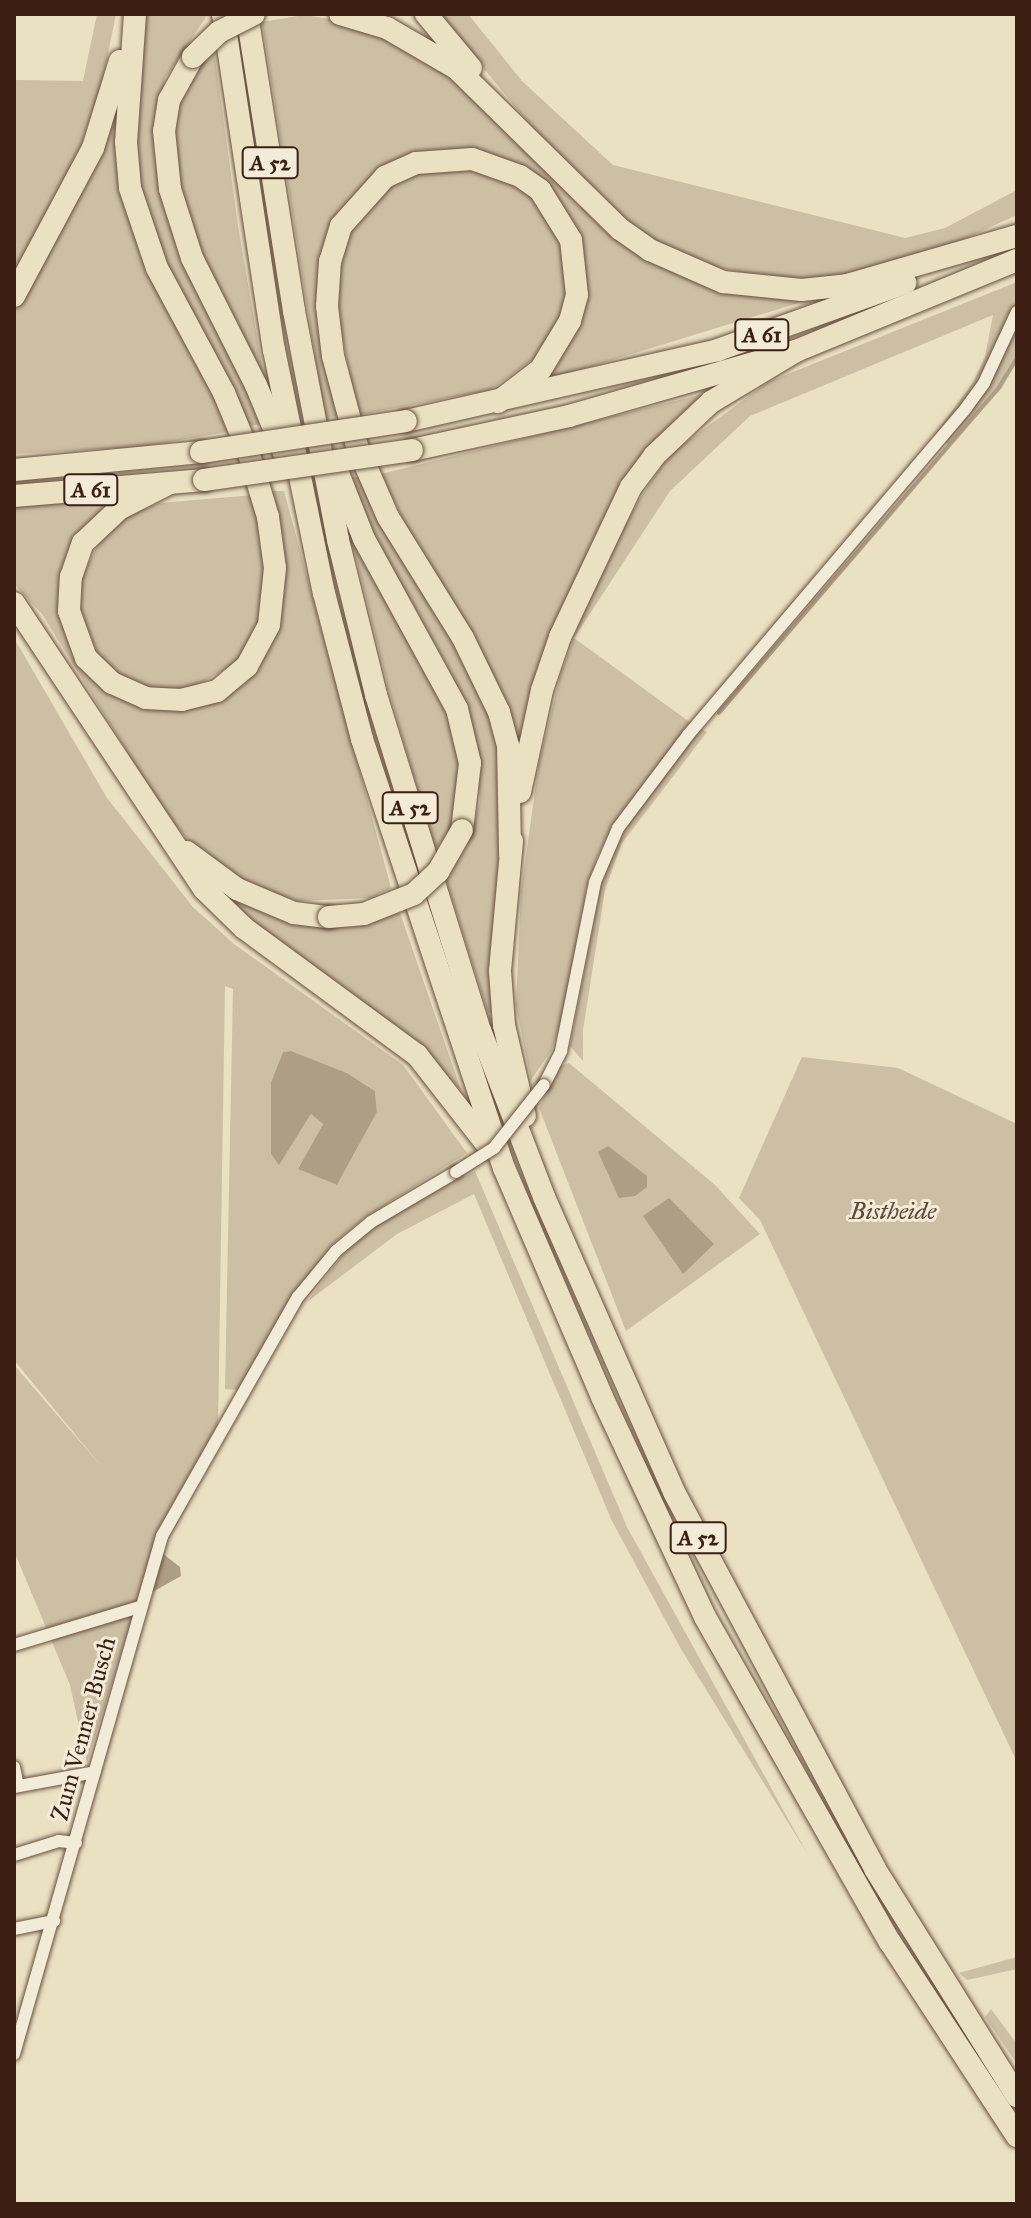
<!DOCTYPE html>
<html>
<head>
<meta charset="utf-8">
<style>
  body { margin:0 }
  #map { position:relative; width:1031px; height:2218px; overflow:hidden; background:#eae0c2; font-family:"IM FELL Great Primer",serif }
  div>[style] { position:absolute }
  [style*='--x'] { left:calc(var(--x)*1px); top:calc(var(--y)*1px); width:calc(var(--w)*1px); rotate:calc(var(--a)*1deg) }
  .green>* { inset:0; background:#ccbfa4 }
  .water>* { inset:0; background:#af9e86 }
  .stream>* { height:4px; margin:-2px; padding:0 2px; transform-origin:2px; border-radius:2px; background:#af9e86 }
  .roads { filter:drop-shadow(0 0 2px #684e3f) drop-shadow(0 0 2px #684e3f) }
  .street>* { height:12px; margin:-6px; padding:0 6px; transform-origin:6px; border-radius:6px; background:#f1ebd7 }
  .highway>* { height:22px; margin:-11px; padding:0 11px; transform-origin:11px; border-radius:11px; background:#eae0c2 }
  .bridges { filter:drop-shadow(0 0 2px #684e3f) drop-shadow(0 0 2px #684e3f) }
  .street-bridge>* { height:12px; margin:-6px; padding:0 6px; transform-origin:6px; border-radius:6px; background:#f1ebd7 }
  .highway-bridge>* { height:22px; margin:-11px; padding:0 11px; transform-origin:11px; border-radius:11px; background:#eae0c2 }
  span { translate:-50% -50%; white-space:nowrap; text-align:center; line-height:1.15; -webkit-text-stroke:6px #f1ebd7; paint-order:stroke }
  .shield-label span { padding:2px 6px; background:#f1ebd7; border:2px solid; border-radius:6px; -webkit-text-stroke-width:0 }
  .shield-label { font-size:22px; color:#3c1e13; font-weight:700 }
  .park-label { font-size:24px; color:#604637; font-style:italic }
  .street-label { font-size:24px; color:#3c1e13 }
  .frame { position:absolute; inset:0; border:16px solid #3c1e13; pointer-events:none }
</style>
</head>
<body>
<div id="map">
  <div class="green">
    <i style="clip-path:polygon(97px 14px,116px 14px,102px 83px,78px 154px,14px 272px,14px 80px,83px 81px)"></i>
    <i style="clip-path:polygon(143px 14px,208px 14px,165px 78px,154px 150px,159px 182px,263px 424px,248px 426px,153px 244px,130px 149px)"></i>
    <i style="clip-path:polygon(439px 14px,468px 14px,522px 81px,613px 165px,905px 238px,945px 228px,1017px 190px,1017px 215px,920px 259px,853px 274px,785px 280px,708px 266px,660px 245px,613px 213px,545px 143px)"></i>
    <i style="clip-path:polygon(304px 15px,349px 22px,417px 47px,464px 81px,578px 205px,667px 267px,831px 293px,524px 387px,581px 290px,541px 183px,412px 159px,334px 231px,341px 415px,325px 418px,262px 22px)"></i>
    <i style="clip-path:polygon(214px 51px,238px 226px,266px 389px,190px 234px,171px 148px,183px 88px)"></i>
    <i style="clip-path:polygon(121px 81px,119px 158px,233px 431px,139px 447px,14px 454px,14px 306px)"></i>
    <i style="clip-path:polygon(478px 169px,506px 179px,532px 197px,564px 246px,569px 280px,562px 315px,543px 352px,490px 390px,358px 415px,336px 304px,345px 237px,395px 180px,420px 170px)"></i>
    <i style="clip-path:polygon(1017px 282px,1017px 361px,1002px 388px,950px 446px,935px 434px,972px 384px,985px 357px,993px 315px,750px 416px,670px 491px,574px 638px,691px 723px,619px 816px,598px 855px,587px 885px,565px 1014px,551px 1051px,531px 1080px,516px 1006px,521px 891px,539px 763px,560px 677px,592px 587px,639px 500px,670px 454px,768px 382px)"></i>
    <i style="clip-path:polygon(719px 390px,640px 465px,519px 758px,381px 474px)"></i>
    <i style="clip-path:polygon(364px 476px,490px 703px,505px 779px,493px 1012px,488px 1013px,446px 879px,472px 833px,480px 801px,475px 738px,451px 673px,365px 519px,348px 478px)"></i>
    <i style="clip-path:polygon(271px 491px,284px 491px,391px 888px,370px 898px,298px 901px,257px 890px,196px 849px,165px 813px,42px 614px,14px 584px,14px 506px,118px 501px,67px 577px,94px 670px,185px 703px,267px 647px)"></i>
    <i style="clip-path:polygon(254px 495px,270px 568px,261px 629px,237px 662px,187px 691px,163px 692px,129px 683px,97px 654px,79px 617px,77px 588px,103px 534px,119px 519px,160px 503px)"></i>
    <i style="clip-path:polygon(342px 499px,462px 739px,454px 826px,435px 850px,389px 691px)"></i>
    <i style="clip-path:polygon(evenodd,14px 638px,107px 798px,193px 907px,234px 944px,403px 1065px,467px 1153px,364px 1218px,333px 1244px,292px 1296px,239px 1390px,225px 1389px,233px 989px,225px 986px,218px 1426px,158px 1535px,87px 1763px,70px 1685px,14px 1551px,14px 1365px,102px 1467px,14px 1360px,14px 638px,291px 1051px,347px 1073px,375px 1091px,377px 1112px,337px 1185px,298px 1169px,323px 1124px,311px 1114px,279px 1164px,271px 1154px,271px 1082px,283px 1052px,291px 1051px)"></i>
    <i style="clip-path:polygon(698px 727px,707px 732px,622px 843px,605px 890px,583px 1030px,583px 1061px,570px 1046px,604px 870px,638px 805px)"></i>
    <i style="clip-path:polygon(200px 875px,327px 926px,352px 927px,400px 913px,461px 1090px,402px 1030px,247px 920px)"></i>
    <i style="clip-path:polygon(802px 1057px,898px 1068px,1017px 1124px,1017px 1762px,760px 1220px,739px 1198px)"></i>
    <i style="clip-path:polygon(569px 1063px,714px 1184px,760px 1234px,626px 1331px,539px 1108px,560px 1066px)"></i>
    <i style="clip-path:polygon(475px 1171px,627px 1527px,807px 1853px,681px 1649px,612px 1521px,474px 1194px,397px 1234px,307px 1302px,351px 1244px,395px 1212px)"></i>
    <i style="clip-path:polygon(1017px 1957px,1017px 1969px,967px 1980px,959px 1973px)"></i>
    <i style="clip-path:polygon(991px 2009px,1017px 2044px,1017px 2064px,985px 2017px)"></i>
  </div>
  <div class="water">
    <i style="clip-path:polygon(291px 1051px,347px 1073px,375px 1091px,377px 1112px,337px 1185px,298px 1169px,323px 1124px,311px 1114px,279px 1165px,271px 1154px,271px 1082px,283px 1052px)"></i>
    <i style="clip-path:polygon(608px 1146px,647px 1176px,647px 1187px,635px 1196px,619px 1198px,598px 1152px)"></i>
    <i style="clip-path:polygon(669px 1198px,714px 1244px,683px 1274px,643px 1216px)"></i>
    <i style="clip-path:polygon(162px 1553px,180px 1567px,181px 1576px,149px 1594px)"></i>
  </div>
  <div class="stream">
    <i style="--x:719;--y:713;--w:430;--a:-49.3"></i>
    <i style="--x:999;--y:387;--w:34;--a:-58"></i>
  </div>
  <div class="roads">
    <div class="street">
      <i style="--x:544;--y:1085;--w:38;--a:-63"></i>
      <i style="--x:561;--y:1051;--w:172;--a:-78.6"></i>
      <i style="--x:595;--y:882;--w:59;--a:-66.9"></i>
      <i style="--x:618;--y:828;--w:116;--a:-53"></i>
      <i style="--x:688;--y:735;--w:429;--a:-49.6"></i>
      <i style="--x:966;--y:408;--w:31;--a:-54"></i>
      <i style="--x:984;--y:383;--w:78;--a:-65.1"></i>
      <i style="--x:14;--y:1645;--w:132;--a:-16.8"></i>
      <i style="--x:14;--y:1767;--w:19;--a:78"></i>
      <i style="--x:14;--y:1787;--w:82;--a:-10.5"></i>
      <i style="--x:14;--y:1855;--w:47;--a:-17.3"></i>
      <i style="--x:59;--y:1841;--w:17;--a:7"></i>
      <i style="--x:14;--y:1929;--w:41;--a:-11.3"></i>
      <i style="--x:14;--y:2054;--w:539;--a:-74.05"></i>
      <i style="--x:162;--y:1536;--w:275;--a:-60.4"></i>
      <i style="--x:298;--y:1297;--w:60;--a:-50.4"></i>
      <i style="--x:336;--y:1251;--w:45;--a:-39.6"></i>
      <i style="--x:371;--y:1222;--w:99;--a:-30.5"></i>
    </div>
    <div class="highway">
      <i style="--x:135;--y:14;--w:128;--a:94"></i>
      <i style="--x:126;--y:142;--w:46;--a:85"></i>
      <i style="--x:130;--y:188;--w:84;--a:71.4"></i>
      <i style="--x:157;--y:268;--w:142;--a:61.8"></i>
      <i style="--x:224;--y:393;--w:63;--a:67.5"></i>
      <i style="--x:248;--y:451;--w:69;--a:73.1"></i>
      <i style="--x:268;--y:517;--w:51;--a:82.2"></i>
      <i style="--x:275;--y:568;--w:57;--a:96"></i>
      <i style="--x:269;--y:625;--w:47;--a:118.2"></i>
      <i style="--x:247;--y:666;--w:39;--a:140"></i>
      <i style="--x:217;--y:691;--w:36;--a:166"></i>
      <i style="--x:182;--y:700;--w:36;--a:-177"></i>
      <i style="--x:146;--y:698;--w:37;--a:-156"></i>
      <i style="--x:112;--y:683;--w:36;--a:-136"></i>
      <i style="--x:86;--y:658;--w:50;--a:-109.9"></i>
      <i style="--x:69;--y:611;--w:34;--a:-87"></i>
      <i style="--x:71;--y:577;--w:36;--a:-71"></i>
      <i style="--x:83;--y:543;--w:50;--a:-43.4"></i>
      <i style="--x:119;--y:509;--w:55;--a:-27"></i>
      <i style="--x:223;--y:14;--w:340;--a:81.4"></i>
      <i style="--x:274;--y:350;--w:248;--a:78.4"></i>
      <i style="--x:324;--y:593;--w:151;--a:75.4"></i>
      <i style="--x:362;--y:739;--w:452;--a:71.7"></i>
      <i style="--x:504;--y:1168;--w:249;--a:66.8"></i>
      <i style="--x:602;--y:1397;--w:243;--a:64.9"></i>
      <i style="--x:705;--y:1617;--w:374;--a:60.4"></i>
      <i style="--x:890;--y:1942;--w:232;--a:56.8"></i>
      <i style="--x:247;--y:14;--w:301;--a:81"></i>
      <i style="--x:294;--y:311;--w:233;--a:79.1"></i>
      <i style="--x:338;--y:540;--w:160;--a:76.2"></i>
      <i style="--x:376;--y:695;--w:351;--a:72.8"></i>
      <i style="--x:480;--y:1030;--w:179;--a:69"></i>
      <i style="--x:544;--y:1197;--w:322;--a:66.2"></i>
      <i style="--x:674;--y:1492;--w:427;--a:61.9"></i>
      <i style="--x:875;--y:1869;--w:268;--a:58"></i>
      <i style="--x:340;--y:14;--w:49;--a:16.6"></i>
      <i style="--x:387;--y:28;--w:80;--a:30.1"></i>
      <i style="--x:456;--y:68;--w:230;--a:44.5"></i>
      <i style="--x:620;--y:229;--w:37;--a:35"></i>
      <i style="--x:650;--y:250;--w:80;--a:23.7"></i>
      <i style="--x:723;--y:282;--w:79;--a:5.8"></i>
      <i style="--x:802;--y:290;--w:45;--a:-6.3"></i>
      <i style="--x:847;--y:285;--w:177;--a:-16.1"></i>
      <i style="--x:426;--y:14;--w:70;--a:50.2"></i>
      <i style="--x:193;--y:57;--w:49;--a:119.2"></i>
      <i style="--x:169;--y:100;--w:31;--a:99"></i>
      <i style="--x:164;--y:131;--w:58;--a:84.1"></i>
      <i style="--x:170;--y:189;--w:72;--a:72.3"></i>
      <i style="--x:192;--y:258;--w:142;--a:63.3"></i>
      <i style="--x:256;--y:385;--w:74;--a:67.6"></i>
      <i style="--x:14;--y:296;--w:168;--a:-61.9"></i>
      <i style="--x:93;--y:148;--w:91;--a:-72.8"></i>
      <i style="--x:498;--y:402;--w:54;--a:-37.5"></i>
      <i style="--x:541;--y:369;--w:56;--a:-58.9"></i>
      <i style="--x:570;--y:321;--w:27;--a:-75"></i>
      <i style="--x:577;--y:295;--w:55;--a:-96.2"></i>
      <i style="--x:571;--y:240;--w:59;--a:-121.8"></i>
      <i style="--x:540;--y:190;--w:24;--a:-145"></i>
      <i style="--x:520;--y:176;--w:51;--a:-160.5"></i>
      <i style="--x:472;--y:159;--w:56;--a:175.9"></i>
      <i style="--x:416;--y:163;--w:34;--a:156"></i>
      <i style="--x:385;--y:177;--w:66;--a:131.9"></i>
      <i style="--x:341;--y:226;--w:37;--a:107"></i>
      <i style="--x:330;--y:261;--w:45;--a:93.8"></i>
      <i style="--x:327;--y:306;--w:50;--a:83.2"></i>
      <i style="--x:333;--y:356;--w:93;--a:75.1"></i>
      <i style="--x:357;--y:446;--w:77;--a:66.4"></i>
      <i style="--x:388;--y:517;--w:142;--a:58.2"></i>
      <i style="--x:463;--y:638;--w:82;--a:64.1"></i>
      <i style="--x:499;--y:712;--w:34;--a:75"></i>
      <i style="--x:508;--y:745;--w:109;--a:88.9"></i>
      <i style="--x:406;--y:421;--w:320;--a:-12.8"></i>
      <i style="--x:718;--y:350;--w:199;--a:-19.7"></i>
      <i style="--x:412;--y:450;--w:161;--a:-12.2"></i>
      <i style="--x:569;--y:416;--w:236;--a:-16"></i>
      <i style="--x:796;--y:351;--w:239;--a:-22.4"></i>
      <i style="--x:334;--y:463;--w:82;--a:68.5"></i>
      <i style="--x:364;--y:539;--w:194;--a:61.3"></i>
      <i style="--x:457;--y:709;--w:56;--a:76.5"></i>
      <i style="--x:470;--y:763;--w:67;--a:96.8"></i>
      <i style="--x:14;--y:470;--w:188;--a:-5.5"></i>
      <i style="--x:14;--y:496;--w:191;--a:-4.8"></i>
      <i style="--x:14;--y:603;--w:343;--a:56.4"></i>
      <i style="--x:204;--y:889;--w:56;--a:44.3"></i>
      <i style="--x:244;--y:928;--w:215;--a:36.3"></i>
      <i style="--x:417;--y:1055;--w:117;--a:52"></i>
      <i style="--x:520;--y:792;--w:104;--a:-77.8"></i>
      <i style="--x:542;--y:690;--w:56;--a:-71.2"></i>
      <i style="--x:560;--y:637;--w:166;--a:-64.7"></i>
      <i style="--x:631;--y:487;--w:39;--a:-53"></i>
      <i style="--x:654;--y:456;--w:79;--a:-43.5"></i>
      <i style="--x:711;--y:402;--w:99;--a:-31"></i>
      <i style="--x:512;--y:841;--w:131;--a:95.3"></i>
      <i style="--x:500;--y:971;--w:54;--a:85.8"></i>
      <i style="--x:504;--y:1025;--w:93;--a:77"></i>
      <i style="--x:187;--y:852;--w:62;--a:36.5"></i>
      <i style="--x:237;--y:889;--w:62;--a:22.8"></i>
      <i style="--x:294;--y:913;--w:35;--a:7"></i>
    </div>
  </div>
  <div class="bridges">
    <div class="street-bridge">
      <i style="--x:456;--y:1172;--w:45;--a:-32.3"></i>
      <i style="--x:494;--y:1148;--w:80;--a:-51.6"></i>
    </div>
    <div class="highway-bridge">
      <i style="--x:193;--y:57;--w:36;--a:-44"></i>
      <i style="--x:219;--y:32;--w:39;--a:-27"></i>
      <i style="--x:201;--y:452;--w:207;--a:-8.6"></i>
      <i style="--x:204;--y:480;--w:210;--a:-8.2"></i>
      <i style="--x:329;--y:917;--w:35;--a:-5"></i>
      <i style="--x:364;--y:914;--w:54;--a:-21.8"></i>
      <i style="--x:414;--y:894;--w:33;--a:-43"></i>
      <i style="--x:438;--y:872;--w:48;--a:-60.3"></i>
    </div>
  </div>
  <div class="shield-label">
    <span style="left:270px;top:163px">A 52</span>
    <span style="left:762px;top:335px">A 61</span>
    <span style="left:91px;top:490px">A 61</span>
    <span style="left:410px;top:808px">A 52</span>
    <span style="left:698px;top:1538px">A 52</span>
  </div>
  <div class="park-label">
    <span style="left:893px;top:1212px">Bistheide</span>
  </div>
  <div class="street-label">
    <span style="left:84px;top:1729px;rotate:-75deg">Zum Venner Busch</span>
  </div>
  <div class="frame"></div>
</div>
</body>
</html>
